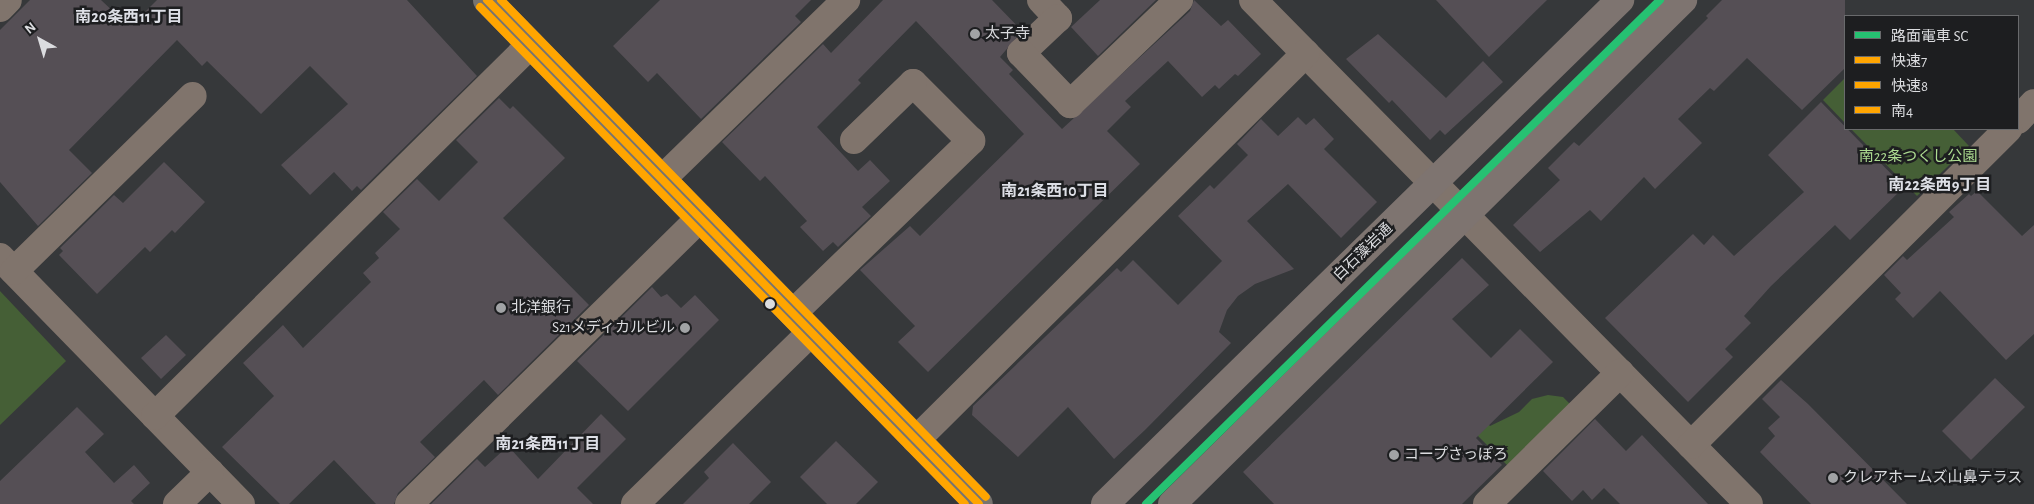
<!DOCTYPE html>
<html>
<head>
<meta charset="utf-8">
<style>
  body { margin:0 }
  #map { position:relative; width:2034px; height:504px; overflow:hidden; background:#36383a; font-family:"Alegreya Sans","Noto Sans JP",sans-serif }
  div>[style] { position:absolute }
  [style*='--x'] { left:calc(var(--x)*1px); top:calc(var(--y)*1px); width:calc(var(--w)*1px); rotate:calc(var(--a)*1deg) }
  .green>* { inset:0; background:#455f36 }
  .forest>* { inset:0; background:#466137 }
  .building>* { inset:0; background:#554f55 }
  .minor>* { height:28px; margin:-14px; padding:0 14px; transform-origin:14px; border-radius:14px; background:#80746c }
  .major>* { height:28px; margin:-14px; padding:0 14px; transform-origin:14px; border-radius:14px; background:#7e7470 }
  .highway>* { height:28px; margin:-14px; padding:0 14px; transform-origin:14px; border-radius:14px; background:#787470 }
  .bus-1>* { height:8px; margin:-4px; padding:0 4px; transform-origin:4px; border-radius:4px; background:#ffa500 }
  .bus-2>* { height:8px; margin:-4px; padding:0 4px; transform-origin:4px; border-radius:4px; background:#ffa500 }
  .bus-3>* { height:8px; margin:-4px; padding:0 4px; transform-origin:4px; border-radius:4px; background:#ffa500 }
  .tram-1>* { height:8px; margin:-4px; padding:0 4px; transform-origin:4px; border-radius:4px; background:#26c172 }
  .dots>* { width:14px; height:14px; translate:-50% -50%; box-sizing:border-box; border:2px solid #1d1e20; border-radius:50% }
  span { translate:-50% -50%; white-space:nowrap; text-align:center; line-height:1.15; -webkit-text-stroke:5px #1d1e20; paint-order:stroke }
  .poi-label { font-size:15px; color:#dbdcdf }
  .left { translate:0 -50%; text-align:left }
  .right { translate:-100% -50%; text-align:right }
  .park-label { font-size:15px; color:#addc91 }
  .street-label { font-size:15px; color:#dbdcdf }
  .neighbourhood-label { font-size:16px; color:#dddfe6; font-weight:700 }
  .legend { position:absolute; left:1844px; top:15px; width:175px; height:115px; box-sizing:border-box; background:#1d1e20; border:1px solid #696a6c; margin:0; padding:6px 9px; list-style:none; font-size:15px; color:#dbdcdf }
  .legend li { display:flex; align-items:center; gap:10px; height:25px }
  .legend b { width:25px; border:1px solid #696a6c }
  .north { position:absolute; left:15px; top:15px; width:50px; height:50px; -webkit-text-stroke:4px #1d1e20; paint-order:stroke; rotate:321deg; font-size:14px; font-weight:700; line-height:20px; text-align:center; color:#dbdcdf }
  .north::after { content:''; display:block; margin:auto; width:18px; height:22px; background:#dbdcdf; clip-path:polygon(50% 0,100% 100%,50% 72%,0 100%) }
</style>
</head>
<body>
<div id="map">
  <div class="green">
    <i style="clip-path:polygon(1845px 78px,1845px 123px,1823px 100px)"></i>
    <i style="clip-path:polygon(1851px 129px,1953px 129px,1969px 146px,1917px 196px)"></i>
    <i style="clip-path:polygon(0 291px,66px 361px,0 425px)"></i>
  </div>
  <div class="forest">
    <i style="clip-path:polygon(1455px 391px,1490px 426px,1519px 412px,1532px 399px,1548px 395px,1563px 397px,1572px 406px,1508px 466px,1444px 402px)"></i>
  </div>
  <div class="building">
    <i style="clip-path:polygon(30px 0,101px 0,117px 15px,124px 8px,137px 20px,157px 0,407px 0,477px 76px,361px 190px,357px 186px,352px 191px,334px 172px,310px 195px,281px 165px,348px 104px,310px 66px,261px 114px,207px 61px,202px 66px,177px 40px,69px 150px,92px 173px,38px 226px,0 182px,0 30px)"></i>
    <i style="clip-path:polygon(660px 0,811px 0,795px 16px,801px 22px,701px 119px,657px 73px,648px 82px,613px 46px)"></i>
    <i style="clip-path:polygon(883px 0,992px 0,1022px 31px,1000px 57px,1013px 70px,1009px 74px,1062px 129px,1190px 11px,1194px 0,1221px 26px,1228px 20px,1261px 54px,1238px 76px,1235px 74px,1219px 89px,1215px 85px,1202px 97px,1168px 61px,1125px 101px,1131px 107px,1107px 131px,1140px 164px,928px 372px,898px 342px,915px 326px,860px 270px,910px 226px,920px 236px,1024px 134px,916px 21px,858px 80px,861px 83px,817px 127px,858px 171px,870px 160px,890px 181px,862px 207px,871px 216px,838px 247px,833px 242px,823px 251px,800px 227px,807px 221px,765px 176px,760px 181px,722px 142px,823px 44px,831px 53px)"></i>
    <i style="clip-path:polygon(1100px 0,1156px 0,1098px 56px,1071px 27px)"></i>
    <i style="clip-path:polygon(1436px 0,1547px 0,1489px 57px)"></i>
    <i style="clip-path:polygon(1722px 0,1845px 0,1845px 68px,1802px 110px,1747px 58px,1714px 91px,1710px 88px,1678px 119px,1702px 143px,1655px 189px,1644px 177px,1601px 221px,1590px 210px,1540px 252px,1513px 225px,1560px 180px,1548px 168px,1574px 142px,1579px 146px,1708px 18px,1706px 16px)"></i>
    <i style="clip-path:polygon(1378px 34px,1446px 98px,1483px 61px,1503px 82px,1445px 135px,1440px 130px,1430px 140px,1392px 100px,1389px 103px,1346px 59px)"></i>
    <i style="clip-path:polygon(499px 98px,510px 109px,513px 106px,565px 158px,503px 218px,589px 305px,498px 395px,484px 380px,420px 442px,435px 457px,398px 493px,394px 504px,376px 504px,334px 460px,289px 504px,280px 504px,222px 447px,274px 396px,243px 363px,283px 325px,303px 348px,371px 282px,363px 273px,379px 258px,375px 253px,400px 229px,383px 212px,417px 179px,439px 201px,478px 162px,456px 140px)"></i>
    <i style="clip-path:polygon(1821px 102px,1904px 187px,1850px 240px,1835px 225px,1771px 286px,1744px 316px,1751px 323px,1725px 349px,1733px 357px,1688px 402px,1605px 318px,1693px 234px,1704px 245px,1713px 235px,1734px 256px,1804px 192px,1768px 155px)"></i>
    <i style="clip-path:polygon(1298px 117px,1306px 125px,1314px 118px,1334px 139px,1324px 149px,1377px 202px,1341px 238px,1288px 184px,1247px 221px,1294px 269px,1255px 284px,1238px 296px,1227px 310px,1219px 332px,1231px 343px,1145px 430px,1114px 459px,1068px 407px,1018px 457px,972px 415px,973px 406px,1117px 268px,1121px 272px,1133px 260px,1178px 305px,1222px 261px,1178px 216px,1210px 185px,1214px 189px,1248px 155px,1237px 144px,1261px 119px,1278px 136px)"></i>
    <i style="clip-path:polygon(164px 162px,205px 202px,175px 233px,172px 230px,150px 252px,145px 247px,97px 294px,59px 255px,63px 251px,60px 248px,114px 195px,123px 203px)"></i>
    <i style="clip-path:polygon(1977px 191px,2022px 236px,2034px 225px,2034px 334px,2006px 360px,1940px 291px,1913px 318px,1895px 299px,1901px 293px,1884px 275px,1903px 256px,1907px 260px,1954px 217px,1949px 212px,1969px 194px,1971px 196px)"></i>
    <i style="clip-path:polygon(1462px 258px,1489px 285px,1452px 319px,1491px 358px,1520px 329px,1553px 362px,1476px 438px,1502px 465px,1462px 504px,1274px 504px,1243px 472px)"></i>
    <i style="clip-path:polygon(652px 287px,661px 297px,667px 294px,681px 308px,695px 295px,719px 320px,628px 411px,577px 361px)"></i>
    <i style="clip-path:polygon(166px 335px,186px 355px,161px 379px,141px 358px)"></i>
    <i style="clip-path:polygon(1995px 378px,2025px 407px,1971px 460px,1942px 431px)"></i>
    <i style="clip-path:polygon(1781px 380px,1808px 404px,1907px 504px,1811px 504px,1760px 452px,1775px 436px,1768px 428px,1780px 417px,1762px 399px)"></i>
    <i style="clip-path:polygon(77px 407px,104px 434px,85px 452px,114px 483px,134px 465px,150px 483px,131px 501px,134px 504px,0 504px,0 481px)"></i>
    <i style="clip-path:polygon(601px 414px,626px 439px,577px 488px,593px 504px,431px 504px,477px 459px,485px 467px,508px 446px,538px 479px)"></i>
    <i style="clip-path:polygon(1595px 419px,1626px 451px,1642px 435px,1708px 504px,1620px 504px,1604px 488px,1592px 500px,1583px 490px,1572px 501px,1543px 471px)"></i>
    <i style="clip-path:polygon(836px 441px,878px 482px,856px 504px,827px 504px,800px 477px)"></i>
    <i style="clip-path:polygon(733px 443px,771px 482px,749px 504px,683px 504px,709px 478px,704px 472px)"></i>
  </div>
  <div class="minor">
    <i style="--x:1041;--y:0;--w:25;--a:47"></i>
    <i style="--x:1058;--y:18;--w:51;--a:136.6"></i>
    <i style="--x:1021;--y:53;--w:71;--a:46.1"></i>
    <i style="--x:1070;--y:104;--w:151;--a:-43.7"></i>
    <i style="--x:1253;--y:0;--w:707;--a:45.46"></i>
    <i style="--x:0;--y:8;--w:11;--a:-45"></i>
    <i style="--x:2018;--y:120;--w:23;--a:-47"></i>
    <i style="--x:662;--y:179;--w:257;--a:-44.2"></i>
    <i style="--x:0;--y:257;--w:345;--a:45.7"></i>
    <i style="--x:14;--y:271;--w:250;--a:-44.4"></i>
    <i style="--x:793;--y:313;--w:248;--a:-44"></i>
    <i style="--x:971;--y:141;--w:82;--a:-135"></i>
    <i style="--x:913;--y:83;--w:82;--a:136"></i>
    <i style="--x:155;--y:416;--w:528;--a:-44.69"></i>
    <i style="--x:916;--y:440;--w:549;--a:-44.78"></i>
    <i style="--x:1691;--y:445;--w:448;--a:-44.9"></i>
    <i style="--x:177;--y:504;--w:46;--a:-44.1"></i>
    <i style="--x:409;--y:504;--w:408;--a:-44.5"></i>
    <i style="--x:635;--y:504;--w:246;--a:-44.3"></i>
    <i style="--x:1487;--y:504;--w:187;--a:-44.6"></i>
  </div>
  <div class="major">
    <i style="--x:1105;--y:504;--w:721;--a:-44.38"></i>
    <i style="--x:1172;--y:504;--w:718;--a:-44.6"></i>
  </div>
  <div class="highway">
    <i style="--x:487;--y:0;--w:704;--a:45.69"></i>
  </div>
  <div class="bus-1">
    <i style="--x:487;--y:0;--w:704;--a:45.69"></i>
  </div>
  <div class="bus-2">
    <i style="--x:480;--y:7;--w:694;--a:45.7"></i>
  </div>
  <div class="bus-3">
    <i style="--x:501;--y:0;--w:694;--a:45.7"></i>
  </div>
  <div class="tram-1">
    <i style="--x:1146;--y:504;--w:720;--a:-44.44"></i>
  </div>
  <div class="dots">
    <i style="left:975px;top:34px;background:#a1a3a5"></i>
    <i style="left:770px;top:304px;background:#dbdcdf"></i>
    <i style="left:501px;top:308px;background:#a1a3a5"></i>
    <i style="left:685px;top:328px;background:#a1a3a5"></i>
    <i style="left:1394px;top:455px;background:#a1a3a5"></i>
    <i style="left:1833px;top:478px;background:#a1a3a5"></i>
  </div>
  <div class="poi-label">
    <span class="left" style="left:985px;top:34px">太子寺</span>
    <span class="left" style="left:511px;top:308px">北洋銀行</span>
    <span class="right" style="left:675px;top:328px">S21メディカルビル</span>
    <span class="left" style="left:1404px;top:455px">コープさっぽろ</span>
    <span class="left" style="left:1843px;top:478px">クレアホームズ山鼻テラス</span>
  </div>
  <div class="park-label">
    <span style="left:1918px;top:157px">南22条つくし公園</span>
  </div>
  <div class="street-label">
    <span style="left:1363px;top:252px;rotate:-44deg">白石藻岩通</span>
  </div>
  <div class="neighbourhood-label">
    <span style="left:129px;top:17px">南20条西11丁目</span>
    <span style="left:1940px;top:185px">南22条西9丁目</span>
    <span style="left:1055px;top:191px">南21条西10丁目</span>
    <span style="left:548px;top:444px">南21条西11丁目</span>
  </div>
  <ul class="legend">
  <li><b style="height:6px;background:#26c172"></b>路面電車 SC</li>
  <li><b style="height:6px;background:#ffa500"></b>快速7</li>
  <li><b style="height:6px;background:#ffa500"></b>快速8</li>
  <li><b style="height:6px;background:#ffa500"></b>南4</li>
  </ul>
  <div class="north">N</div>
</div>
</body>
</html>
